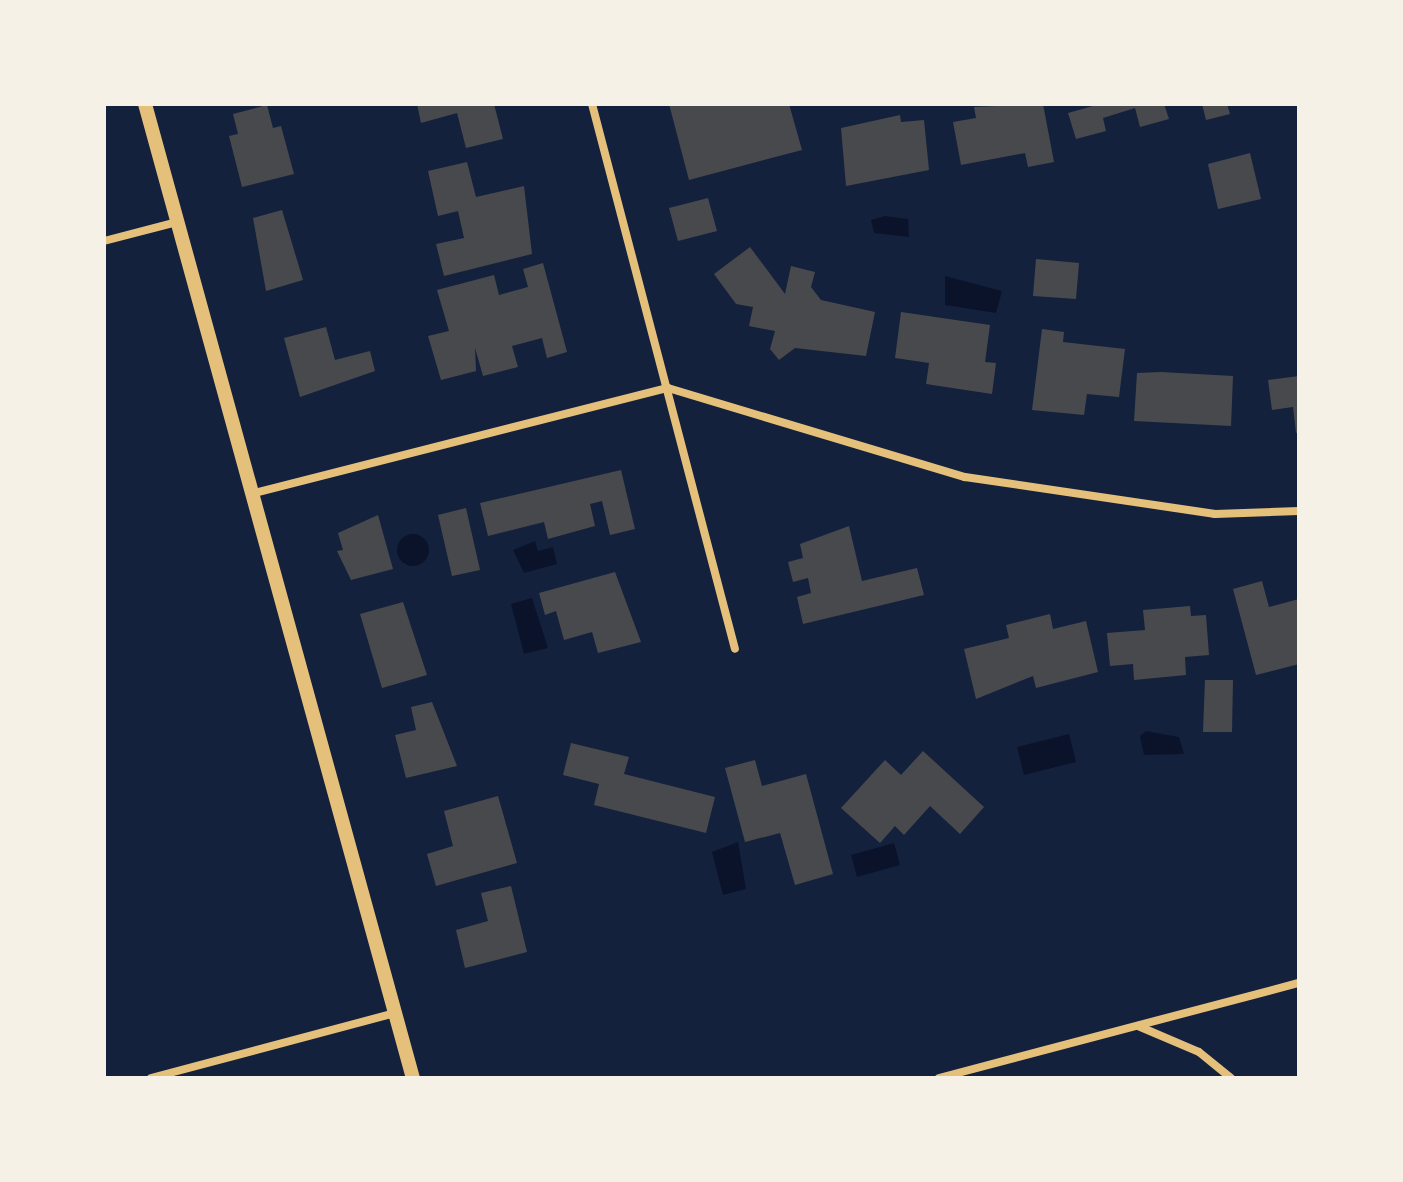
<!DOCTYPE html>
<html>
<head>
<meta charset="utf-8">
<style>
  body { margin:0 }
  #map { position:relative; width:1403px; height:1182px; overflow:hidden; background:#14213d; font-family:Barlow,sans-serif }
  div>[style] { position:absolute }
  [style*='--x'] { left:calc(var(--x)*1px); top:calc(var(--y)*1px); width:calc(var(--w)*1px); rotate:calc(var(--a)*1deg) }
  .water>* { inset:0; background:#0b132b }
  .round { border-radius:50% }
  .building>* { inset:0; background:#48494c }
  .minor>* { height:8px; margin:-4px; padding:0 4px; transform-origin:4px; border-radius:4px; background:#e5c07b }
  .tertiary>* { height:14px; margin:-7px; padding:0 7px; transform-origin:7px; border-radius:7px; background:#e5c07b }
  span { translate:-50% -50%; white-space:nowrap; text-align:center; line-height:1.15; -webkit-text-stroke:6px #f6f1e7; paint-order:stroke }
  .frame { position:absolute; inset:0; border:106px solid #f6f1e7; pointer-events:none }
</style>
</head>
<body>
<div id="map">
  <div class="water">
    <i style="clip-path:polygon(885px 216px,908px 219px,909px 237px,874px 233px,871px 220px)"></i>
    <i style="clip-path:polygon(945px 276px,1002px 291px,996px 313px,945px 305px)"></i>
    <i class="round" style="left:397px;top:534px;width:32px;height:32px"></i>
    <i style="clip-path:polygon(535px 541px,538px 551px,553px 547px,557px 564px,524px 573px,513px 550px)"></i>
    <i style="clip-path:polygon(532px 598px,548px 648px,524px 654px,511px 604px)"></i>
    <i style="clip-path:polygon(1146px 731px,1179px 737px,1184px 754px,1144px 755px,1140px 736px)"></i>
    <i style="clip-path:polygon(1069px 734px,1076px 762px,1024px 775px,1017px 747px)"></i>
    <i style="clip-path:polygon(738px 842px,746px 889px,723px 895px,712px 852px)"></i>
    <i style="clip-path:polygon(894px 843px,900px 865px,857px 877px,851px 855px)"></i>
  </div>
  <div class="building">
    <i style="clip-path:polygon(417px 104px,494px 104px,503px 139px,466px 148px,457px 113px,421px 123px)"></i>
    <i style="clip-path:polygon(669px 104px,789px 104px,802px 150px,689px 180px)"></i>
    <i style="clip-path:polygon(1043px 104px,1054px 162px,1028px 167px,1025px 153px,961px 165px,953px 122px,976px 118px,974px 107px)"></i>
    <i style="clip-path:polygon(1100px 104px,1164px 104px,1169px 119px,1140px 127px,1135px 108px,1103px 118px,1106px 131px,1076px 139px,1068px 113px)"></i>
    <i style="clip-path:polygon(1202px 104px,1227px 104px,1230px 114px,1206px 120px)"></i>
    <i style="clip-path:polygon(267px 105px,273px 128px,281px 126px,294px 174px,242px 187px,229px 136px,238px 134px,233px 114px)"></i>
    <i style="clip-path:polygon(900px 115px,901px 122px,924px 120px,929px 170px,846px 186px,841px 128px)"></i>
    <i style="clip-path:polygon(1250px 153px,1261px 199px,1218px 209px,1208px 164px)"></i>
    <i style="clip-path:polygon(467px 162px,476px 197px,524px 186px,532px 254px,444px 276px,436px 244px,464px 238px,458px 211px,438px 216px,428px 171px)"></i>
    <i style="clip-path:polygon(708px 198px,717px 231px,678px 241px,669px 208px)"></i>
    <i style="clip-path:polygon(282px 210px,303px 280px,266px 291px,253px 218px)"></i>
    <i style="clip-path:polygon(750px 247px,785px 294px,791px 266px,815px 272px,811px 287px,821px 300px,875px 312px,866px 356px,795px 348px,779px 360px,770px 349px,775px 331px,749px 326px,753px 307px,736px 304px,714px 274px)"></i>
    <i style="clip-path:polygon(1036px 259px,1079px 263px,1076px 299px,1033px 296px)"></i>
    <i style="clip-path:polygon(543px 263px,567px 352px,547px 358px,542px 338px,512px 346px,518px 367px,483px 376px,475px 348px,476px 371px,441px 380px,428px 336px,449px 331px,437px 290px,494px 275px,499px 295px,528px 287px,523px 269px)"></i>
    <i style="clip-path:polygon(901px 312px,990px 325px,985px 362px,996px 363px,992px 394px,926px 384px,929px 363px,895px 358px)"></i>
    <i style="clip-path:polygon(326px 327px,335px 360px,370px 351px,375px 371px,300px 397px,284px 338px)"></i>
    <i style="clip-path:polygon(1042px 329px,1064px 332px,1063px 342px,1125px 349px,1119px 397px,1087px 394px,1084px 415px,1032px 410px)"></i>
    <i style="clip-path:polygon(1161px 372px,1233px 376px,1231px 426px,1134px 421px,1137px 373px)"></i>
    <i style="clip-path:polygon(1299px 376px,1299px 432px,1296px 433px,1293px 407px,1272px 410px,1268px 380px)"></i>
    <i style="clip-path:polygon(621px 470px,635px 529px,610px 535px,602px 501px,590px 504px,595px 526px,548px 539px,544px 522px,488px 536px,480px 503px)"></i>
    <i style="clip-path:polygon(466px 508px,480px 570px,452px 576px,438px 515px)"></i>
    <i style="clip-path:polygon(378px 515px,393px 569px,351px 580px,337px 551px,343px 550px,338px 533px)"></i>
    <i style="clip-path:polygon(849px 526px,862px 581px,917px 568px,924px 595px,803px 624px,797px 597px,811px 593px,808px 578px,793px 582px,788px 562px,803px 558px,800px 544px)"></i>
    <i style="clip-path:polygon(615px 572px,641px 642px,598px 653px,592px 632px,564px 640px,556px 611px,545px 615px,539px 593px)"></i>
    <i style="clip-path:polygon(1262px 581px,1269px 607px,1299px 599px,1299px 664px,1256px 675px,1233px 589px)"></i>
    <i style="clip-path:polygon(403px 602px,427px 675px,382px 688px,360px 614px)"></i>
    <i style="clip-path:polygon(1190px 606px,1191px 616px,1206px 615px,1209px 655px,1185px 657px,1186px 675px,1134px 680px,1133px 664px,1110px 666px,1107px 633px,1145px 630px,1143px 610px)"></i>
    <i style="clip-path:polygon(1050px 614px,1053px 629px,1086px 621px,1098px 672px,1036px 688px,1033px 676px,976px 699px,964px 649px,1009px 638px,1006px 625px)"></i>
    <i style="clip-path:polygon(1205px 680px,1233px 680px,1232px 732px,1203px 732px)"></i>
    <i style="clip-path:polygon(432px 702px,457px 766px,406px 778px,395px 735px,416px 730px,411px 707px)"></i>
    <i style="clip-path:polygon(571px 743px,629px 757px,624px 774px,715px 797px,706px 833px,594px 805px,599px 784px,563px 775px)"></i>
    <i style="clip-path:polygon(923px 751px,984px 807px,960px 834px,930px 806px,904px 835px,895px 826px,880px 843px,841px 808px,885px 760px,901px 775px)"></i>
    <i style="clip-path:polygon(755px 760px,762px 786px,806px 774px,833px 874px,795px 885px,780px 833px,745px 842px,725px 768px)"></i>
    <i style="clip-path:polygon(498px 796px,517px 863px,436px 886px,427px 854px,453px 846px,444px 811px)"></i>
    <i style="clip-path:polygon(511px 886px,527px 952px,465px 968px,456px 930px,488px 921px,481px 893px)"></i>
  </div>
  <div class="minor">
    <i style="--x:592;--y:104;--w:563;--a:75.3"></i>
    <i style="--x:104;--y:241;--w:75;--a:-14.6"></i>
    <i style="--x:251;--y:494;--w:430;--a:-14.3"></i>
    <i style="--x:668;--y:388;--w:310;--a:16.7"></i>
    <i style="--x:965;--y:477;--w:253;--a:8.4"></i>
    <i style="--x:1215;--y:514;--w:84;--a:-2"></i>
    <i style="--x:1138;--y:1026;--w:66;--a:23.1"></i>
    <i style="--x:1199;--y:1052;--w:41;--a:39.1"></i>
    <i style="--x:151;--y:1078;--w:253;--a:-14.9"></i>
    <i style="--x:939;--y:1078;--w:372;--a:-14.8"></i>
  </div>
  <div class="tertiary">
    <i style="--x:145;--y:104;--w:1010;--a:74.62"></i>
  </div>
  <div class="frame"></div>
</div>
</body>
</html>
